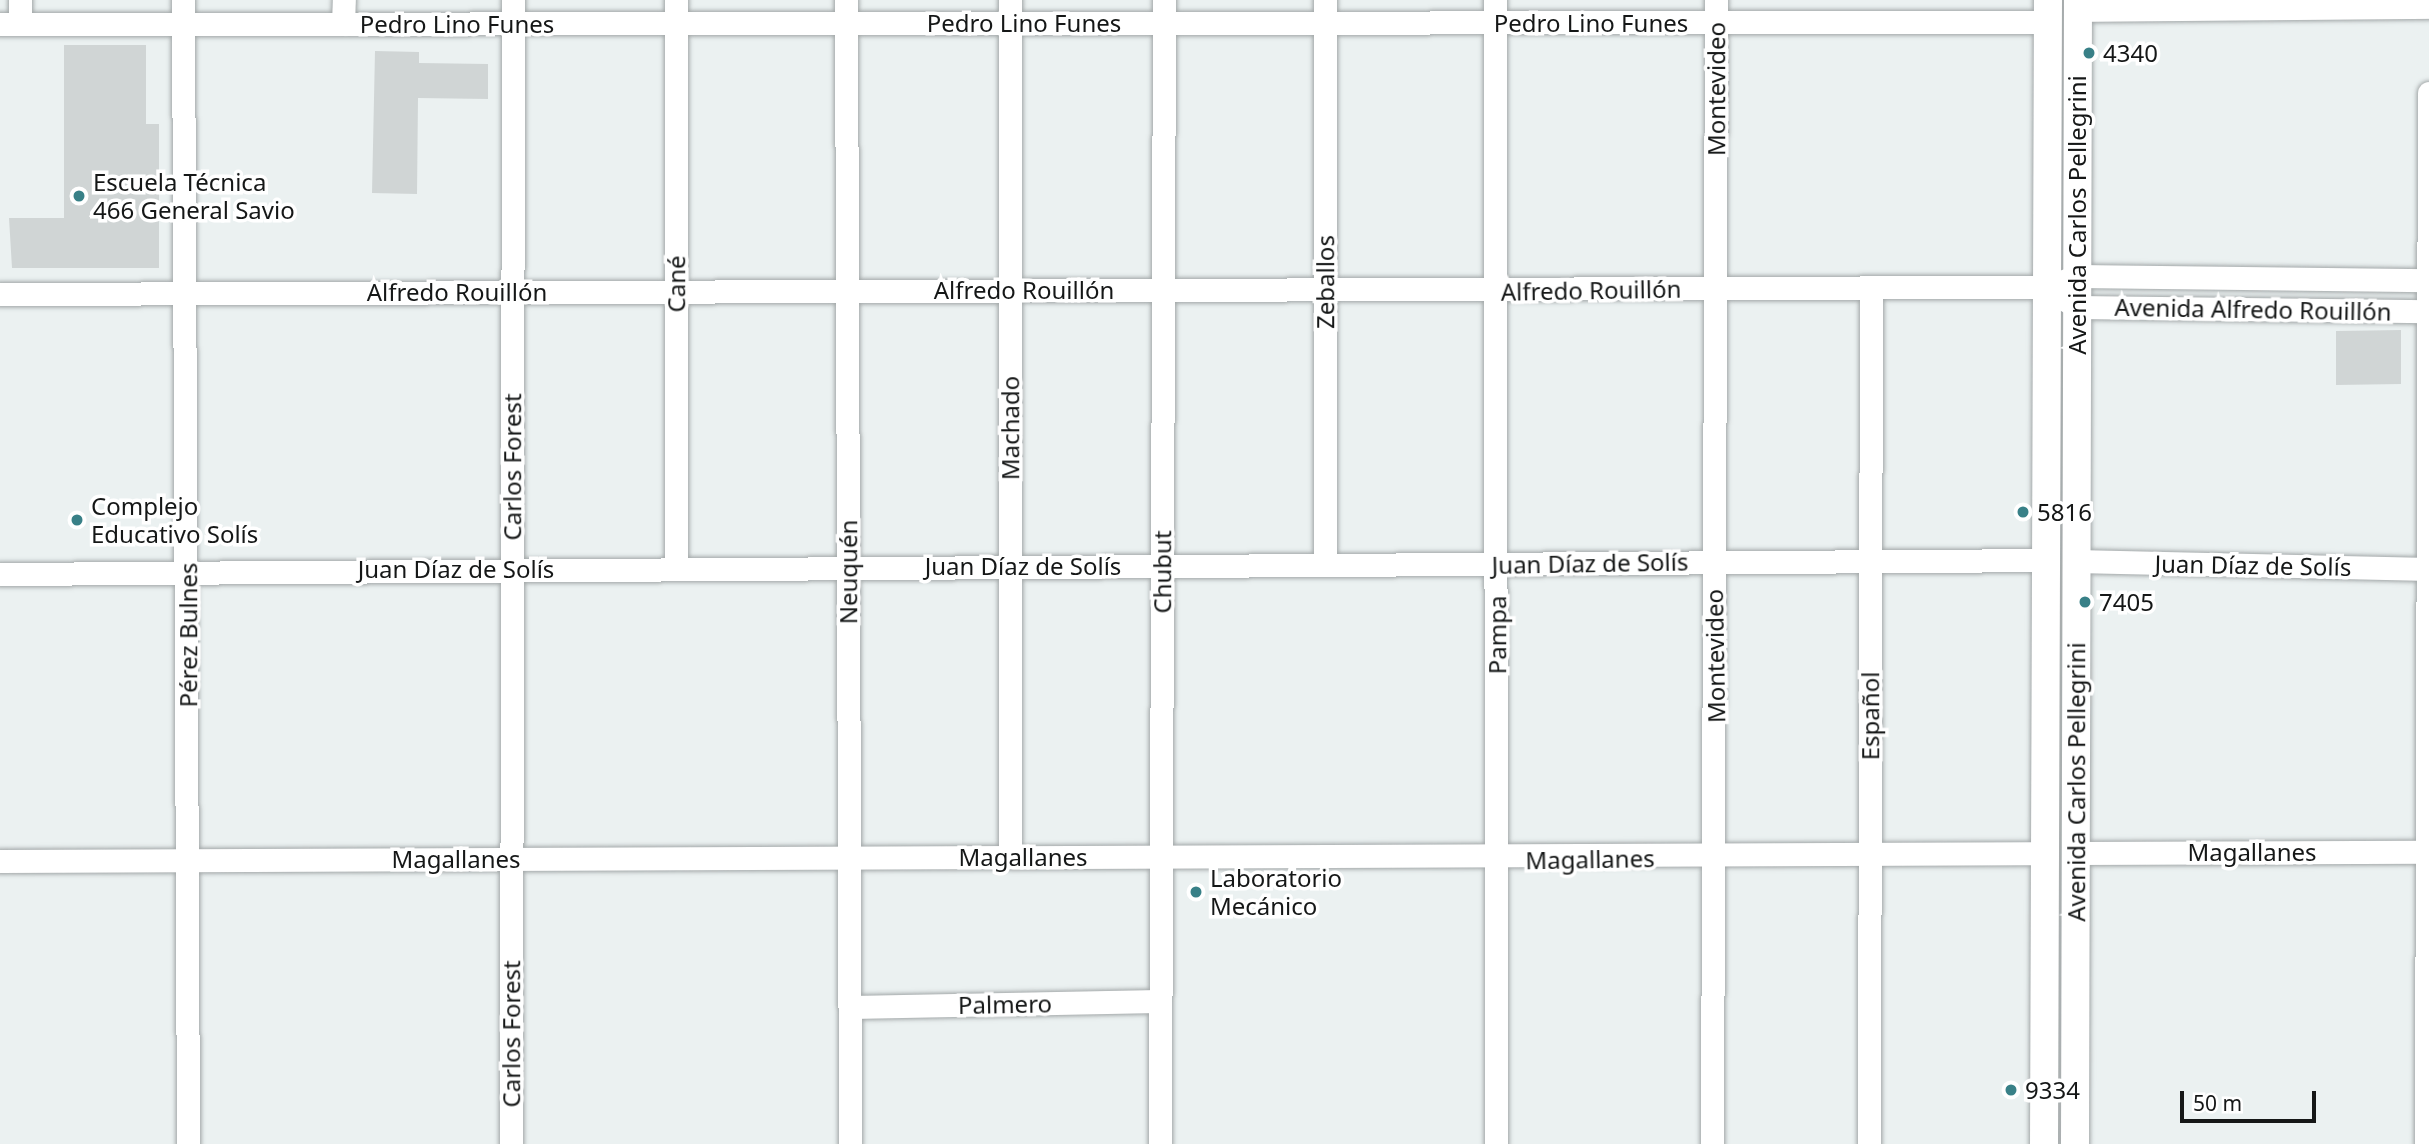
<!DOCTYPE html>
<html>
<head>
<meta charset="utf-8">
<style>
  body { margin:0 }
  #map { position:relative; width:2429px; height:1144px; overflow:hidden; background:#ebf1f1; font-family:"Noto Sans",sans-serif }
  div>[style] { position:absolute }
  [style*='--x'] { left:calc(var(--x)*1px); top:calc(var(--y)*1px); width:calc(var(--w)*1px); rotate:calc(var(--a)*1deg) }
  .building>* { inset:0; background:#d0d5d5 }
  .roads { filter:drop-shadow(0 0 2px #a3a8a9) drop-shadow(0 0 2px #a3a8a9) }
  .minor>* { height:23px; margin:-11.5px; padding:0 11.5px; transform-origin:11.5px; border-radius:11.5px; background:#fff }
  .major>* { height:28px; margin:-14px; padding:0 14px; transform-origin:14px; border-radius:14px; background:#fff }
  .dots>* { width:19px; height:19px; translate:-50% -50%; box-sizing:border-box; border:4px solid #fff; border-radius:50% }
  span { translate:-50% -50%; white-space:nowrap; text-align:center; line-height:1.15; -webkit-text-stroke:7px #fff; paint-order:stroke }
  .street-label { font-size:24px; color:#151717 }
  .poi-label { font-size:24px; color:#151717 }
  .left { translate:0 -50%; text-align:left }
  .scale { position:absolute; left:2180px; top:1091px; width:136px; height:32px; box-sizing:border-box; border:4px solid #151717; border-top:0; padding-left:9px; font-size:21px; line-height:24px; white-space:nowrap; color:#151717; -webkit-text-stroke:5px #fff; paint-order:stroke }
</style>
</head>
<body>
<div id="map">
  <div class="building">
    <i style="clip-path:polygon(64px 45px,146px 45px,146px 124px,159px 124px,159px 268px,12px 268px,9px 218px,64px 218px)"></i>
    <i style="clip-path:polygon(375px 51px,419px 52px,419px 63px,488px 64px,488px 99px,418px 98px,417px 194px,372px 193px)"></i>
    <i style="clip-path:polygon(2401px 330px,2401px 384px,2336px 385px,2336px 331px)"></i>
  </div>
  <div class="roads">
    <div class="minor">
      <i style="--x:183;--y:0;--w:1144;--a:89.75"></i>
      <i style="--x:846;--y:0;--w:1144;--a:89.8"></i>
      <i style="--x:1010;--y:0;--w:857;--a:90"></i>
      <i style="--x:1495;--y:0;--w:1144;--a:89.95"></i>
      <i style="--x:2078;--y:10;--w:351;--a:-0.5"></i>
      <i style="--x:0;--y:24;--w:2047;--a:-0.06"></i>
      <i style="--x:20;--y:24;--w:24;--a:-90"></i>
      <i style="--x:343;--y:24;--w:24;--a:-88"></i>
      <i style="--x:0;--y:294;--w:2047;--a:-0.2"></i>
      <i style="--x:2047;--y:287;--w:32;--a:-20"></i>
      <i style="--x:2077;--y:276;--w:352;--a:0.7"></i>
      <i style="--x:2064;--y:299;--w:15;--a:32"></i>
      <i style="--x:2077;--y:307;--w:352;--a:0.7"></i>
      <i style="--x:2076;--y:561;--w:353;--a:1.3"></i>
      <i style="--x:1325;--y:564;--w:564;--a:-90"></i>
      <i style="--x:676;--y:568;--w:568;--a:-90"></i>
      <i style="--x:0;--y:574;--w:2046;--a:-0.39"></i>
      <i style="--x:2075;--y:853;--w:354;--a:-0.2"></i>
      <i style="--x:0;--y:861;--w:2045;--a:-0.22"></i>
      <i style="--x:850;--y:1007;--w:310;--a:-1.1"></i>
      <i style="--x:511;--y:1144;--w:1144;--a:-89.9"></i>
      <i style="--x:1160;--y:1144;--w:1144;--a:-89.8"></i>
      <i style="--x:1712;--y:1144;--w:1144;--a:-89.8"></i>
      <i style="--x:1869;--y:1144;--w:856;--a:-89.87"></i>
      <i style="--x:2426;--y:1144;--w:1051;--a:-89.84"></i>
    </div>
    <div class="major">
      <i style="--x:2044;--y:1144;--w:1144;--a:-89.8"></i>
      <i style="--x:2075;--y:1144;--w:1144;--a:-89.85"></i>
    </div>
  </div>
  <div class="dots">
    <i style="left:2089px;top:53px;background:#388087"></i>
    <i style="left:79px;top:196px;background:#388087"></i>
    <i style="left:2023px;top:512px;background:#388087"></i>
    <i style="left:77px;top:520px;background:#388087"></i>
    <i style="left:2085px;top:602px;background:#388087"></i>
    <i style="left:1196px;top:892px;background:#388087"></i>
    <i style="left:2011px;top:1090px;background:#388087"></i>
  </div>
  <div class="street-label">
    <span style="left:1024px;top:23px">Pedro Lino Funes</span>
    <span style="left:1591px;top:23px">Pedro Lino Funes</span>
    <span style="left:457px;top:24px">Pedro Lino Funes</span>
    <span style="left:1716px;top:89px;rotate:-90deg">Montevideo</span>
    <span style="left:2077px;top:215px;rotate:-90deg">Avenida Carlos Pellegrini</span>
    <span style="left:1325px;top:282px;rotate:-90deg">Zeballos</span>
    <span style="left:676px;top:284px;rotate:-90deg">Cané</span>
    <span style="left:1024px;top:290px">Alfredo Rouillón</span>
    <span style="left:1591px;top:290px;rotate:-1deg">Alfredo Rouillón</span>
    <span style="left:457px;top:292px">Alfredo Rouillón</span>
    <span style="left:2253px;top:309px;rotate:1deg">Avenida Alfredo Rouillón</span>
    <span style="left:1010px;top:428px;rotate:-90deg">Machado</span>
    <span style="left:512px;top:467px;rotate:-90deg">Carlos Forest</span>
    <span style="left:1590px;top:563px;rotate:-1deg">Juan Díaz de Solís</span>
    <span style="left:2253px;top:565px;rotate:1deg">Juan Díaz de Solís</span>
    <span style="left:1023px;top:566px">Juan Díaz de Solís</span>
    <span style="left:456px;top:569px">Juan Díaz de Solís</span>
    <span style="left:848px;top:572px;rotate:-90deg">Neuquén</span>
    <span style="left:1162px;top:572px;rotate:-90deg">Chubut</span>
    <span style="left:188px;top:635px;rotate:-90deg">Pérez Bulnes</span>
    <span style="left:1497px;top:635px;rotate:-90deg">Pampa</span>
    <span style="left:1715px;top:656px;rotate:-91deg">Montevideo</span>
    <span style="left:1870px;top:716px;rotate:-90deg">Español</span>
    <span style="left:2076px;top:782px;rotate:-90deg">Avenida Carlos Pellegrini</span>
    <span style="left:2252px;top:852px">Magallanes</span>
    <span style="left:1023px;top:857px">Magallanes</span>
    <span style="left:456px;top:859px">Magallanes</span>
    <span style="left:1590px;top:859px;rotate:-1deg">Magallanes</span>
    <span style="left:1005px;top:1004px;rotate:-1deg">Palmero</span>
    <span style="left:511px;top:1034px;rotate:-90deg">Carlos Forest</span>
  </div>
  <div class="poi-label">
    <span class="left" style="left:2103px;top:53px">4340</span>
    <span class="left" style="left:93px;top:196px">Escuela Técnica<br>466 General Savio</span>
    <span class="left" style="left:91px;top:520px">Complejo<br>Educativo Solís</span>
    <span class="left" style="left:2037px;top:512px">5816</span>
    <span class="left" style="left:2099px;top:602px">7405</span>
    <span class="left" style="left:1210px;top:892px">Laboratorio<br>Mecánico</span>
    <span class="left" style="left:2025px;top:1090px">9334</span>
  </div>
  <div class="scale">50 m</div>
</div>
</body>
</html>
